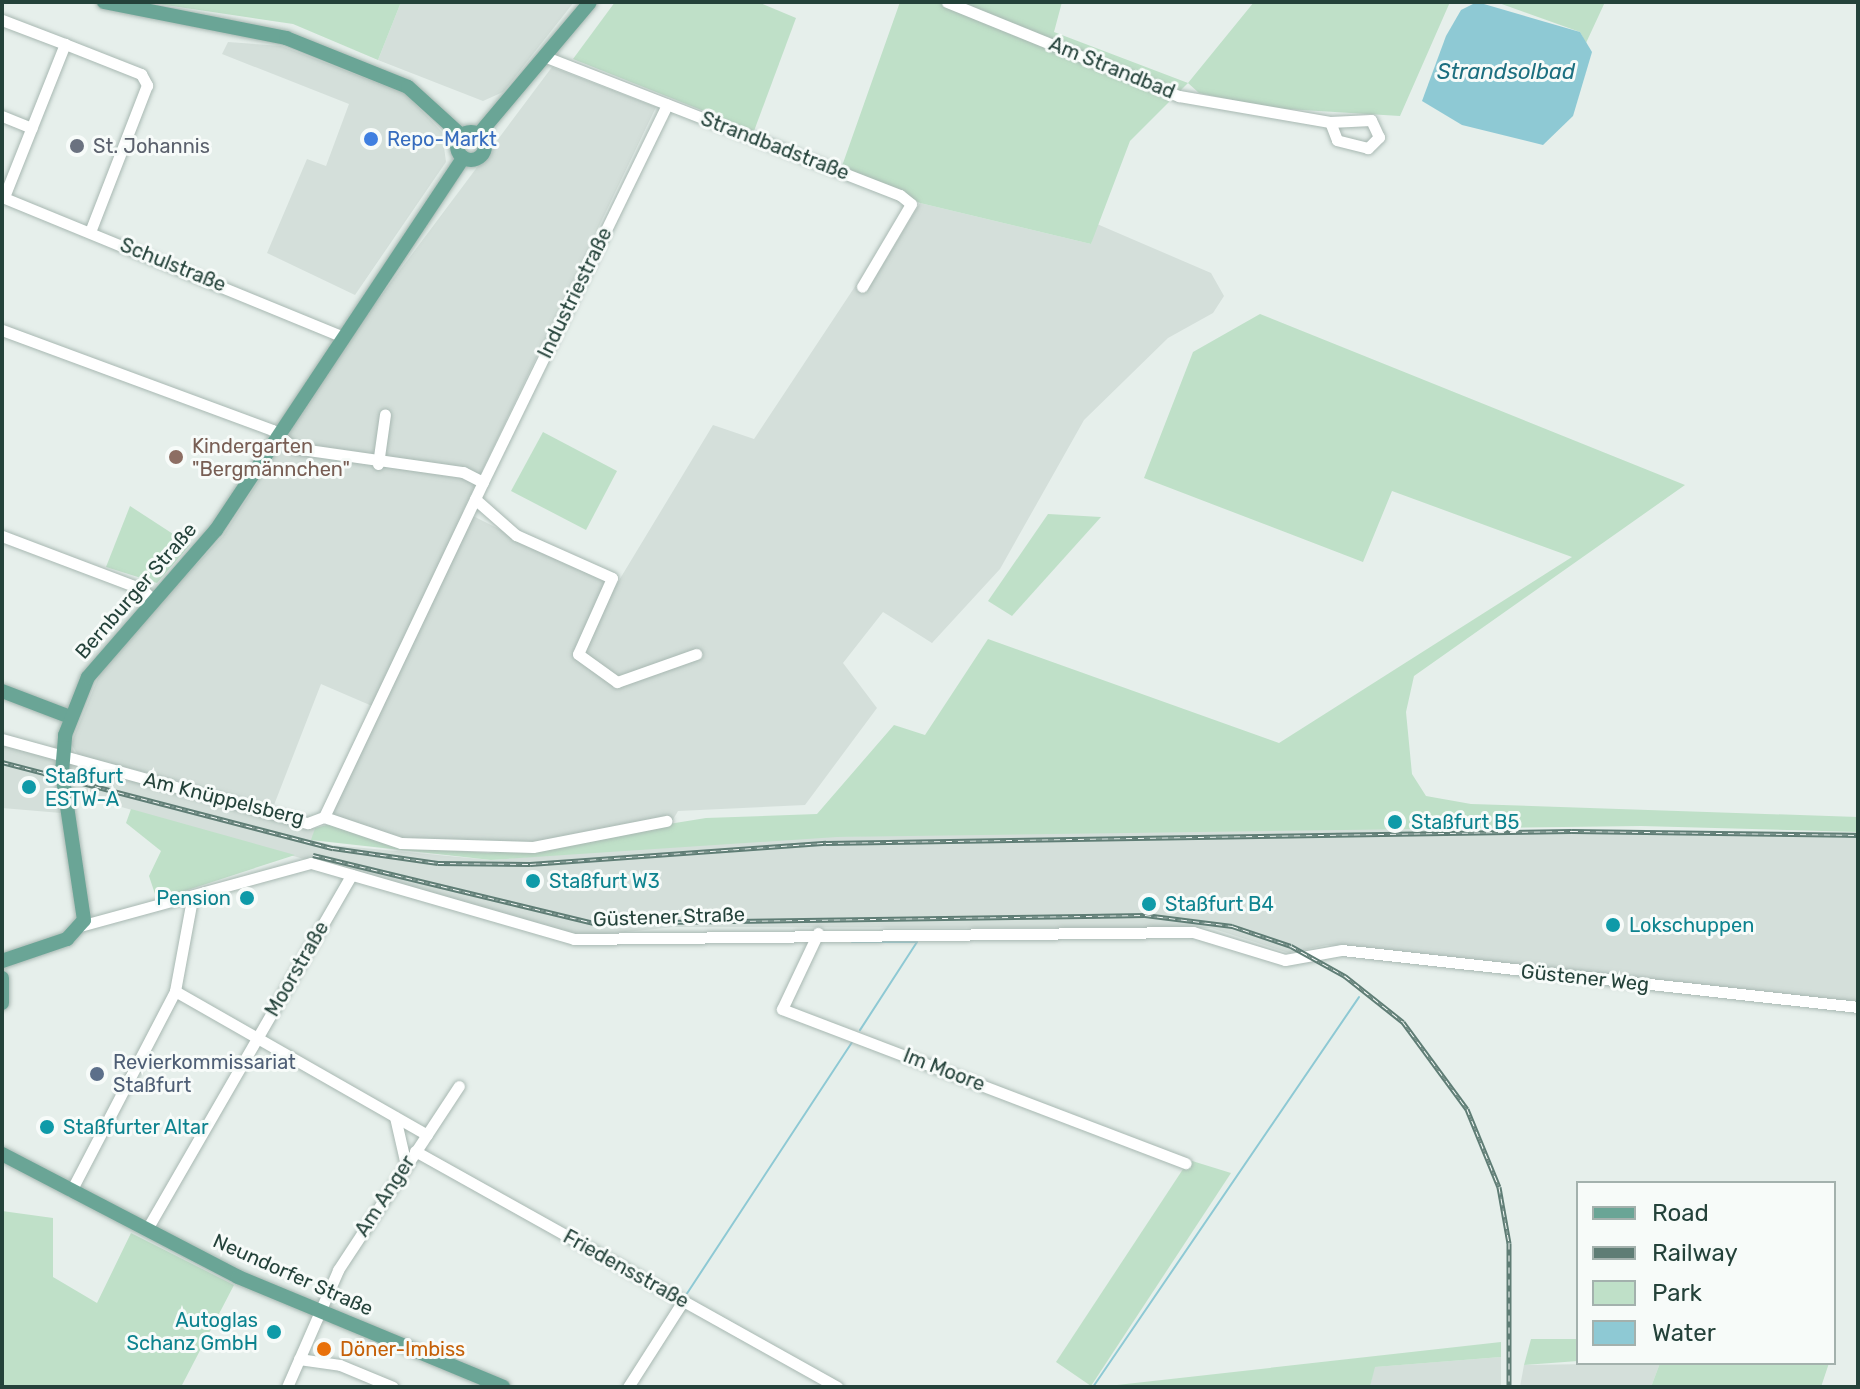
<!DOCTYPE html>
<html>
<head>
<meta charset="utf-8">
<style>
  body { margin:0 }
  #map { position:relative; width:1860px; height:1389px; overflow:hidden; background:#e6efeb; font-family:Rubik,sans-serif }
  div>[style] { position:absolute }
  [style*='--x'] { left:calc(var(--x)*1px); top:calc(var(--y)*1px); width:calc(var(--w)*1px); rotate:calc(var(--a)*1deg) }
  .built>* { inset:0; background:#d4dfda }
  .green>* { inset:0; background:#bfe0c8 }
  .water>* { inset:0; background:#8ec9d4 }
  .stream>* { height:2px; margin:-1px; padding:0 1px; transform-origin:1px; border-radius:1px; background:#8ec9d4 }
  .roads { filter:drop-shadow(0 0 2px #a8b8b2) drop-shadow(0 0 2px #a8b8b2) }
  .minor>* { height:11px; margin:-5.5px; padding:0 5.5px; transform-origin:5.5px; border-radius:5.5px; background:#fff }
  .major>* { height:14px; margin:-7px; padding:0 7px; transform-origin:7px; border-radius:7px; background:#6aa596 }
  .major>.ring { margin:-7px; padding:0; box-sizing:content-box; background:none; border:14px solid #6aa596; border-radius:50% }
  .rail>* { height:5px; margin-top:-2.5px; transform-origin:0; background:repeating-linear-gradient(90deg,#f7fbf9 0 6px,#5f7d75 0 12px); box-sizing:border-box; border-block:2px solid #5f7d75 }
  .dots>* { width:22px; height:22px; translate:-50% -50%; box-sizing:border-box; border:4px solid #f7fbf9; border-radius:50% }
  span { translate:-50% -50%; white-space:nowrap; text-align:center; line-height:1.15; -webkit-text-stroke:6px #f7fbf9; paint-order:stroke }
  .street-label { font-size:20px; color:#24423a }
  .shop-label { font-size:20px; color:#366cbe }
  .left { translate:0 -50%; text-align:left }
  .worship-label { font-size:20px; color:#5b616d }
  .education-label { font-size:20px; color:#785e54 }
  .culture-label { font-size:20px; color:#0d838f }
  .right { translate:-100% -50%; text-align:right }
  .service-label { font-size:20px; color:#4e5e75 }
  .food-label { font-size:20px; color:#c56008 }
  .water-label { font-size:22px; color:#1c6f80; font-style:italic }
  .frame { position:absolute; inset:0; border:4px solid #24423a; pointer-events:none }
  .legend { position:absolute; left:1576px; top:1181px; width:260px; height:184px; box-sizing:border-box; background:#f7fbf9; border:2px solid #a3b1ad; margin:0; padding:10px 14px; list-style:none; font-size:24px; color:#24423a }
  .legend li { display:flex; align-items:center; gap:16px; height:40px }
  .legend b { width:40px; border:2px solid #a3b1ad }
</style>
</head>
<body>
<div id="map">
  <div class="built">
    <i style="clip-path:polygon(401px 2px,574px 2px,503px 92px,483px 101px,378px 60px)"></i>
    <i style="clip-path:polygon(228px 42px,281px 46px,405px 93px,442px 132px,446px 162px,355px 295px,267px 253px,307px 159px,326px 166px,349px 104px,222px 54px)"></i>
    <i style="clip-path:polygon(552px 67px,656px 107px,463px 511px,615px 587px,713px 425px,754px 439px,856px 285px,870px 286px,920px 203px,1091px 244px,1097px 224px,1211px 273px,1224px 296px,1213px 313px,1168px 338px,1084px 420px,1000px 569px,932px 643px,883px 612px,843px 663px,877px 708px,805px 805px,678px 811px,668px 828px,534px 850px,445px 851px,368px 839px,331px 824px,331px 814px,379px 709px,321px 684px,274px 805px,78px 755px,71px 744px,105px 661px,223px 536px,350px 337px)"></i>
    <i style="clip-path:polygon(2px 742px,55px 760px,61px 813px,2px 808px)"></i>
    <i style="clip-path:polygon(66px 763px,315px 828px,312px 840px,332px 845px,491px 860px,750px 839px,1171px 828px,1858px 832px,1858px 1002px,1327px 945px,1289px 953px,1211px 928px,674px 927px,577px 937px,69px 792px)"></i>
    <i style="clip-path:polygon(1501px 1357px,1501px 1387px,1370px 1387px,1374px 1367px)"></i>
    <i style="clip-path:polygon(1660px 1363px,1651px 1387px,1520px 1387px,1524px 1365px)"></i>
  </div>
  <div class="green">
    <i style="clip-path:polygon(145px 2px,401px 2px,378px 60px,293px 24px)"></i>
    <i style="clip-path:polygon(615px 2px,758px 2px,796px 18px,754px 131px,573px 59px)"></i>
    <i style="clip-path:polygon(900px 2px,1062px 2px,1054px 32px,1188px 83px,1254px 2px,1450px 2px,1400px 116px,1270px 108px,1199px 93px,1188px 83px,1130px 141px,1091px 244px,920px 203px,842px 166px)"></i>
    <i style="clip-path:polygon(1496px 2px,1605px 2px,1586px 43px,1580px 32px)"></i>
    <i style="clip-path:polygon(1260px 314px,1685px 485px,1414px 676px,1406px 712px,1412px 774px,1426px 796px,1471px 804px,1858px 817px,1858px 832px,1641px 826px,837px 837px,491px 860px,311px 840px,315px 828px,331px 824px,400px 847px,489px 853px,706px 818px,817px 814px,894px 725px,925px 735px,988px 639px,1279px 743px,1572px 557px,1392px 491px,1363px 562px,1144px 478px,1193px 352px)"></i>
    <i style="clip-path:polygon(543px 432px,617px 471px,586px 530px,511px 491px)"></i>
    <i style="clip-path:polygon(130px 506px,190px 545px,157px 583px,106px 567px)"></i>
    <i style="clip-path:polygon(1048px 514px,1101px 517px,1012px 616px,988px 601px)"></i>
    <i style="clip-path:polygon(131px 809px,295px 855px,157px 900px,149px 876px,161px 851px,126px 823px)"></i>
    <i style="clip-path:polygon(1189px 1160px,1231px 1173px,1091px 1386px,1056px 1362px)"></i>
    <i style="clip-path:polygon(2px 1211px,53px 1218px,53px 1277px,97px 1303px,131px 1233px,234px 1285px,181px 1387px,2px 1387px)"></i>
    <i style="clip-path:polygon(1531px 1339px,1578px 1339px,1578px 1361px,1524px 1365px)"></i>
    <i style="clip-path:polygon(1501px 1342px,1501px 1357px,1375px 1367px,1370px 1387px,1099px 1387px)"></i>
    <i style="clip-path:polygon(1660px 1363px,1829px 1363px,1821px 1387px,1651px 1387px)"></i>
  </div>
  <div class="water">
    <i style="clip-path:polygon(1477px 2px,1580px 32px,1592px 52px,1573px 116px,1543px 145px,1462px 125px,1422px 101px,1446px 36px,1461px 10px)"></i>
  </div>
  <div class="stream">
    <i style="--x:852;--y:942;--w:65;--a:0"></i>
    <i style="--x:917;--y:942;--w:105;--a:122.9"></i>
    <i style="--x:686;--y:1295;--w:303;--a:-56.7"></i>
    <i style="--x:1093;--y:1387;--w:472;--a:-55.7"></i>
  </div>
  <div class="roads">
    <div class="minor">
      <i style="--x:947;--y:2;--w:250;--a:22.1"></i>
      <i style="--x:1179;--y:96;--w:153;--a:9.8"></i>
      <i style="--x:1330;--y:122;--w:41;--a:-2.8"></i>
      <i style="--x:1371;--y:120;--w:19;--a:65"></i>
      <i style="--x:1379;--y:137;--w:16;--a:135"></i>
      <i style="--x:1368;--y:148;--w:32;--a:-166"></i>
      <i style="--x:1337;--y:140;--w:19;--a:-111"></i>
      <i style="--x:2;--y:20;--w:67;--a:20.9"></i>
      <i style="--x:546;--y:57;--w:380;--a:21.3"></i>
      <i style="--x:900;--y:195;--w:14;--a:39"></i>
      <i style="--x:911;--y:204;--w:96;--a:120.6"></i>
      <i style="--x:2;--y:116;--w:32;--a:22"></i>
      <i style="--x:2;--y:197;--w:366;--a:22.3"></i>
      <i style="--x:4;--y:197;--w:165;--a:-68.3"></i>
      <i style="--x:65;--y:44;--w:82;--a:21.5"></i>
      <i style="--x:141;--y:74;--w:13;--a:61"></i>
      <i style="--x:147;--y:85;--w:158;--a:111.2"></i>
      <i style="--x:2;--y:330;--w:288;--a:20.3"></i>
      <i style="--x:272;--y:430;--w:28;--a:39"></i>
      <i style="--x:294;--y:448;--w:171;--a:8.1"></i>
      <i style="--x:463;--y:472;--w:22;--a:27"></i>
      <i style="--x:483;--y:482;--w:371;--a:115.4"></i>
      <i style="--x:378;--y:464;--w:50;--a:-82"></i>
      <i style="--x:483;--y:482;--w:420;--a:-64"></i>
      <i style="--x:475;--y:499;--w:55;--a:41.3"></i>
      <i style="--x:516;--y:535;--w:105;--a:24.1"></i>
      <i style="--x:612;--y:578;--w:83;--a:114.1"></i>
      <i style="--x:578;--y:654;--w:48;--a:35.7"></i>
      <i style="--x:617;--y:682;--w:84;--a:-19.5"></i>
      <i style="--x:2;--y:536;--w:150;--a:20.7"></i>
      <i style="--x:142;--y:589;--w:17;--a:45"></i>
      <i style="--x:2;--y:739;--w:317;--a:15.4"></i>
      <i style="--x:308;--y:823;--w:17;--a:-21"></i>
      <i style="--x:324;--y:817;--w:81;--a:18.7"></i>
      <i style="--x:401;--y:843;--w:132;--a:1.7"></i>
      <i style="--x:533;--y:847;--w:136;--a:-11.1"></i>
      <i style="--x:80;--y:926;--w:239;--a:-15.3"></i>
      <i style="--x:311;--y:863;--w:274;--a:16.1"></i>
      <i style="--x:574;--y:939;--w:619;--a:-0.65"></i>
      <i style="--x:1193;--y:932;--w:96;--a:16.9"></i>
      <i style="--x:1285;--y:960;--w:58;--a:-10"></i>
      <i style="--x:1342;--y:950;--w:519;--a:6.3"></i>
      <i style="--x:818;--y:933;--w:84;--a:115.3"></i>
      <i style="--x:782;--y:1009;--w:432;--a:20.9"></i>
      <i style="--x:175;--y:991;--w:290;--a:29.7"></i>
      <i style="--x:395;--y:1117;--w:49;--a:77.1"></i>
      <i style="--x:415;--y:1151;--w:484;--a:29.2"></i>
      <i style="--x:71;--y:1191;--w:225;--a:-62.5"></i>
      <i style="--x:175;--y:991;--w:94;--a:-79.5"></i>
      <i style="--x:147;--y:1229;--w:409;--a:-60"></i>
      <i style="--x:299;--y:1359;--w:41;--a:8.3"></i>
      <i style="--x:340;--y:1365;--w:57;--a:22.5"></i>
      <i style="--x:287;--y:1387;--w:128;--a:-66.4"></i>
      <i style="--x:338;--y:1270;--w:220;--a:-56.7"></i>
      <i style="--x:628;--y:1387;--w:102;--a:-57.4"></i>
    </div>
    <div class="major">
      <i style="--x:104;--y:2;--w:186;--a:11.2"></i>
      <i style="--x:286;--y:38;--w:131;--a:21.9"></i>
      <i style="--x:408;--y:87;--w:72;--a:42.2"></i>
      <i class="ring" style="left:457px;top:132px;width:14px;height:14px"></i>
      <i style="--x:479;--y:134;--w:172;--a:-49.9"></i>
      <i style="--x:2;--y:691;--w:73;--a:20.9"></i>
      <i style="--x:2;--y:961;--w:69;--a:-18.7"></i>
      <i style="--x:67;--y:939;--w:25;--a:-48"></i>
      <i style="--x:84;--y:920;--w:150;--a:-98.5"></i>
      <i style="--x:62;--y:772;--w:37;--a:-85"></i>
      <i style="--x:65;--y:735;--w:62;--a:-68.4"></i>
      <i style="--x:88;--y:677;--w:195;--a:-49"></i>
      <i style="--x:216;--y:530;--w:447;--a:-56.4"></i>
      <i style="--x:2;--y:978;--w:25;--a:90"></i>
      <i style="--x:2;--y:1154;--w:266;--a:27.5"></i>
      <i style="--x:238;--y:1277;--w:287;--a:22.5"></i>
    </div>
  </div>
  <div class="rail">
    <i style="--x:2;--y:762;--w:342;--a:14.6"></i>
    <i style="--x:333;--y:848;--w:106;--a:8.1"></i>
    <i style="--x:438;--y:863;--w:92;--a:0.6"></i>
    <i style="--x:530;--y:864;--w:297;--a:-4.1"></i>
    <i style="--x:826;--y:843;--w:746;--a:-0.92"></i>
    <i style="--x:1572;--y:831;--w:286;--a:0.8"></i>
    <i style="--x:313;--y:855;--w:289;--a:13.6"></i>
    <i style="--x:594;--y:923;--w:551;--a:-0.83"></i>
    <i style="--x:1145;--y:915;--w:88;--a:7.2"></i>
    <i style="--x:1232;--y:926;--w:62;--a:18.7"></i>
    <i style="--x:1291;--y:946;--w:62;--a:29.1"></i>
    <i style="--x:1345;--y:976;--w:74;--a:38.4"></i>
    <i style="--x:1403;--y:1022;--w:108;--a:53.7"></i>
    <i style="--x:1467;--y:1109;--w:84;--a:67.7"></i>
    <i style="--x:1499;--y:1187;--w:57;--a:79.9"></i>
    <i style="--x:1509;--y:1243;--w:144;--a:90"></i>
  </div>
  <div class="dots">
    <i style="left:371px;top:139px;background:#3f7fe0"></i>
    <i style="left:77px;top:146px;background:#6b7280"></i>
    <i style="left:176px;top:457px;background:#8d6e63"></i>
    <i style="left:29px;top:787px;background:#0f9aa8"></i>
    <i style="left:1395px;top:822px;background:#0f9aa8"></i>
    <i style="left:533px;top:881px;background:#0f9aa8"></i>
    <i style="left:247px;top:898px;background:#0f9aa8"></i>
    <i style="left:1149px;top:904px;background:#0f9aa8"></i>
    <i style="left:1613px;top:925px;background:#0f9aa8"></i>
    <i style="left:97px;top:1074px;background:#5c6f8a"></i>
    <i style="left:47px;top:1127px;background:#0f9aa8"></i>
    <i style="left:274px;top:1332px;background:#0f9aa8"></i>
    <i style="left:324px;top:1349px;background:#e8710a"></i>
  </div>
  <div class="street-label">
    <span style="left:1112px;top:68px;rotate:22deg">Am Strandbad</span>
    <span style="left:775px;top:146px;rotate:21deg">Strandbadstraße</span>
    <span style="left:173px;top:265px;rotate:22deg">Schulstraße</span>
    <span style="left:575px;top:293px;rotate:-64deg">Industriestraße</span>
    <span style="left:136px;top:591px;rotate:-49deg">Bernburger Straße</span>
    <span style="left:224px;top:799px;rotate:14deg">Am Knüppelsberg</span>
    <span style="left:669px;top:917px;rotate:-2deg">Güstener Straße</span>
    <span style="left:297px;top:969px;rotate:-60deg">Moorstraße</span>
    <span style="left:1585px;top:978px;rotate:6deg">Güstener Weg</span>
    <span style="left:944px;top:1070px;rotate:21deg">Im Moore</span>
    <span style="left:385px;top:1196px;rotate:-57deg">Am Anger</span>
    <span style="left:626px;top:1269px;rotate:29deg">Friedensstraße</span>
    <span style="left:293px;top:1275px;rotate:24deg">Neundorfer Straße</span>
  </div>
  <div class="shop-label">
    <span class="left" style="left:387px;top:139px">Repo-Markt</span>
  </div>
  <div class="worship-label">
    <span class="left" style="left:93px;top:146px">St. Johannis</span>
  </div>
  <div class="education-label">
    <span class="left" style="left:192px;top:458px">Kindergarten<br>"Bergmännchen"</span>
  </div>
  <div class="culture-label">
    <span class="left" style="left:45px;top:788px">Staßfurt<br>ESTW-A</span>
    <span class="left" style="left:1411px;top:822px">Staßfurt B5</span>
    <span class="left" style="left:549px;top:881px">Staßfurt W3</span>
    <span class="right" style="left:231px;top:898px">Pension</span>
    <span class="left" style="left:1165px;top:904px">Staßfurt B4</span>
    <span class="left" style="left:1629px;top:925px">Lokschuppen</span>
    <span class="left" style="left:63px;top:1127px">Staßfurter Altar</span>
    <span class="right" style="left:258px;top:1332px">Autoglas<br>Schanz GmbH</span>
  </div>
  <div class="service-label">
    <span class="left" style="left:113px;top:1074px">Revierkommissariat<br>Staßfurt</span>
  </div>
  <div class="food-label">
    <span class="left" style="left:340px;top:1349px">Döner-Imbiss</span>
  </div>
  <div class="water-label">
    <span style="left:1506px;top:72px">Strandsolbad</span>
  </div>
  <div class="frame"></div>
  <ul class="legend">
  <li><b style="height:10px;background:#6aa596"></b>Road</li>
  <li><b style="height:10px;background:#5f7d75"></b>Railway</li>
  <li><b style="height:22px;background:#bfe0c8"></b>Park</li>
  <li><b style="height:22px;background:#8ec9d4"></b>Water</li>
  </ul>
</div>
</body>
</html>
